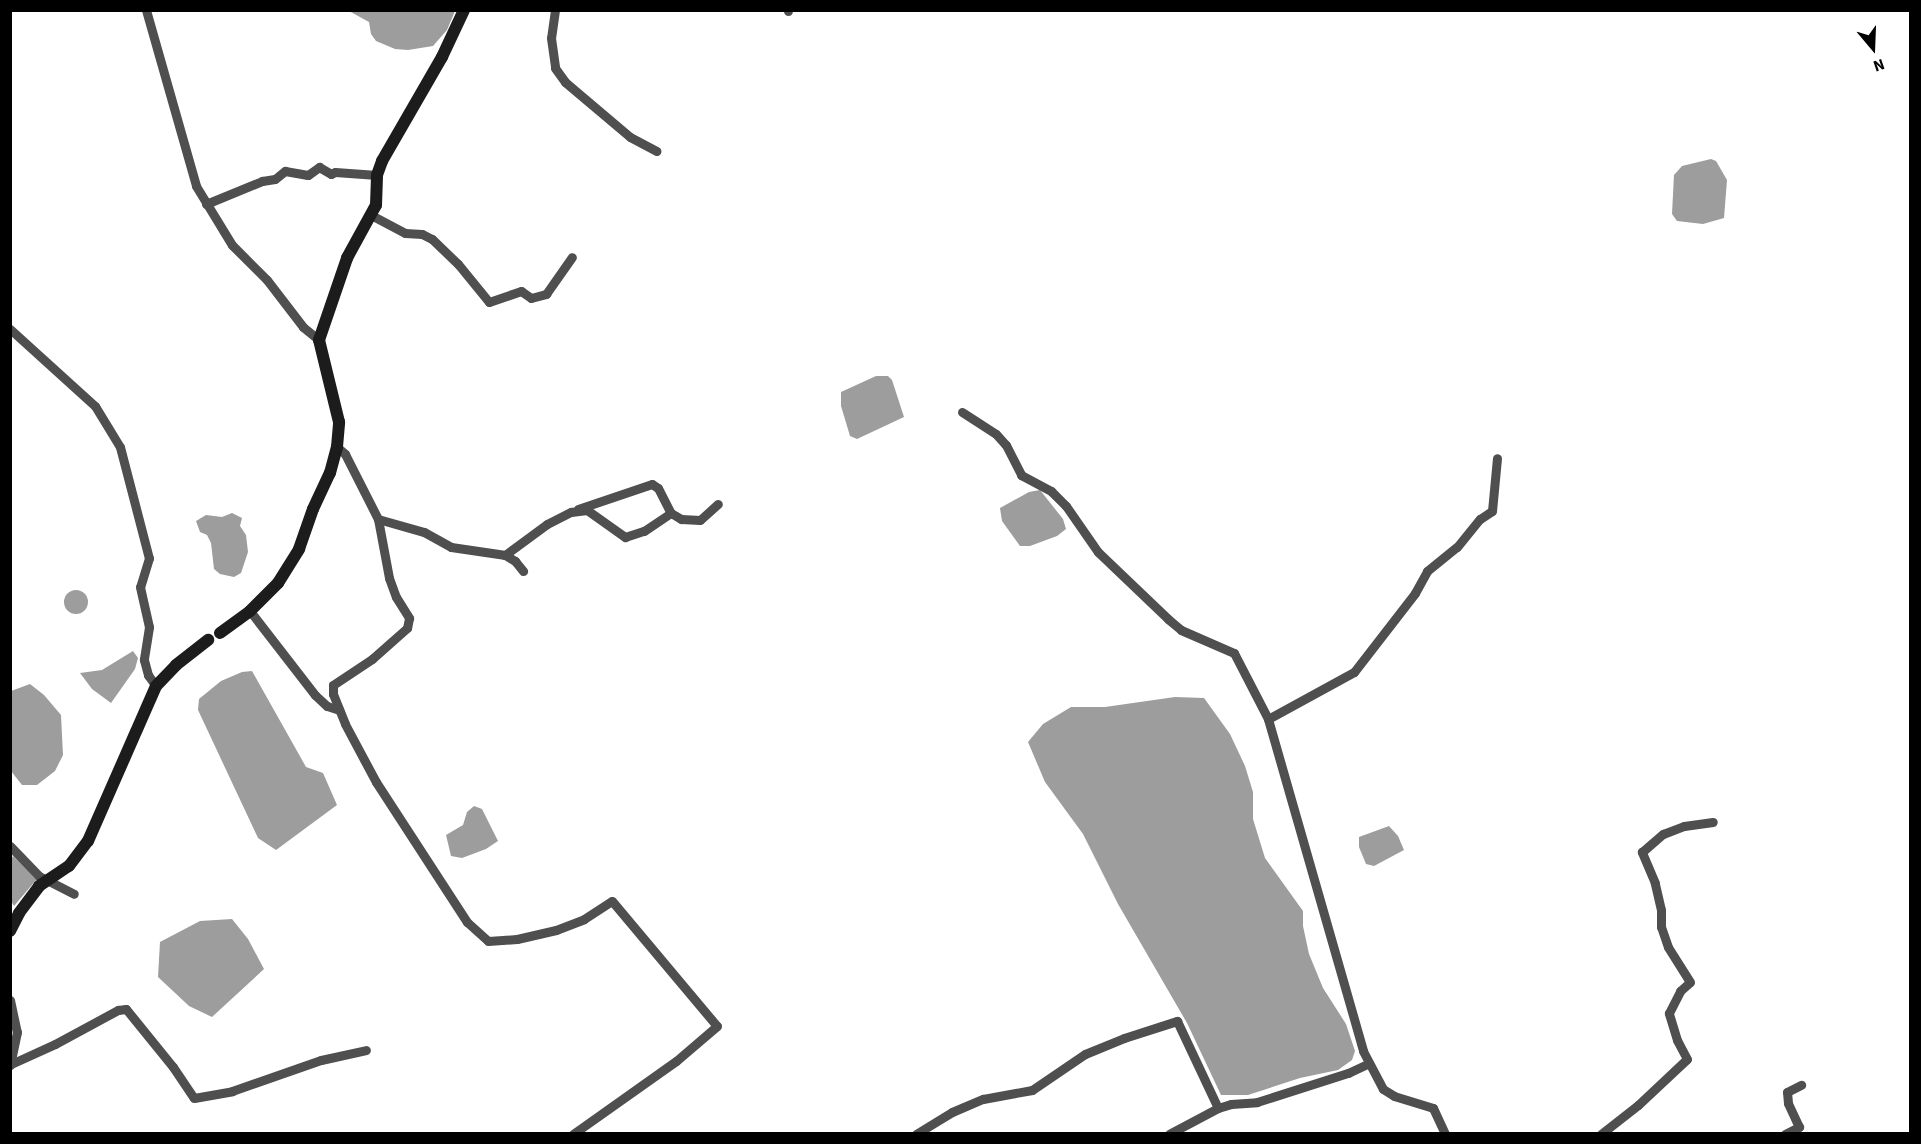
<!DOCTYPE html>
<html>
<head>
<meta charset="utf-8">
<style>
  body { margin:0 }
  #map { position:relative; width:1921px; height:1144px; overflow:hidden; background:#fff; font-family:"Source Sans 3",sans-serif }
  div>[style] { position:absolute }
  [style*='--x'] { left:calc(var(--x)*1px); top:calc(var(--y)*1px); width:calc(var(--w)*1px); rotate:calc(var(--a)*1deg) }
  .water>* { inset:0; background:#9d9d9d }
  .round { border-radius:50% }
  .street>* { height:9px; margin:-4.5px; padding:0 4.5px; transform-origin:4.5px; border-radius:4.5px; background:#4f4f4f }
  .secondary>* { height:12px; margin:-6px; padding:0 6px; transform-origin:6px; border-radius:6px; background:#1c1c1c }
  span { translate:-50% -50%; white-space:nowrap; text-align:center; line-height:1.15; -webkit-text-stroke:4.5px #fff; paint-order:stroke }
  .frame { position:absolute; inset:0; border:12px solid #000; pointer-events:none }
  .north { position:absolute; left:1843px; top:18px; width:60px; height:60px; -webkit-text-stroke:4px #fff; paint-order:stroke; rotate:161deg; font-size:16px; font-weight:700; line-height:24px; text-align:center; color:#000 }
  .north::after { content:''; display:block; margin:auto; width:21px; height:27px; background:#000; clip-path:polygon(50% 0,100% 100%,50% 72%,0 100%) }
</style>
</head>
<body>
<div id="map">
  <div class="water">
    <i style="clip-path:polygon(349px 11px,455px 11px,447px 30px,433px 46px,408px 50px,395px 49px,376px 41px,371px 34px,369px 22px)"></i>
    <i style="clip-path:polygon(1711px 159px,1716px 161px,1727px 180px,1724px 218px,1703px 224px,1677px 221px,1672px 214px,1674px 175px,1682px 166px)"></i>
    <i style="clip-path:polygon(876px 376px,888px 376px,892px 380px,904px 417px,857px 439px,850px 436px,841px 406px,841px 392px)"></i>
    <i style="clip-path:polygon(1040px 490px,1063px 519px,1066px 529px,1057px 536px,1030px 546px,1020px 546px,1002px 521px,1000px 508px,1029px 492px)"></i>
    <i style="clip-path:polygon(232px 513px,242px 518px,240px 526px,246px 535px,248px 552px,241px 573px,234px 577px,220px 574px,214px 569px,211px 543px,207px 535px,200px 532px,196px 521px,206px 515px,222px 517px)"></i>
    <i class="round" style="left:64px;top:590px;width:24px;height:24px"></i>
    <i style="clip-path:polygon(133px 651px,138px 658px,135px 669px,111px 703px,92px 689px,80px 673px,102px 670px)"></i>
    <i style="clip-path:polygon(252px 671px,306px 767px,323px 773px,337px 805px,276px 850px,258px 838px,198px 710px,199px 699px,221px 681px,242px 672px)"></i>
    <i style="clip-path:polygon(30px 684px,44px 695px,61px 715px,63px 755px,55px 771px,37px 785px,22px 785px,11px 771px,11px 691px)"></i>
    <i style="clip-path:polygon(1175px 697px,1204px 698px,1230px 734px,1245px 766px,1253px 792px,1253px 819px,1265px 858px,1303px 911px,1303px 926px,1309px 954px,1323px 988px,1346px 1024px,1355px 1051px,1352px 1060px,1338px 1070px,1300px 1078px,1248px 1095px,1221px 1095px,1187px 1023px,1118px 904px,1083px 834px,1045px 782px,1028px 742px,1043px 724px,1071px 707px,1105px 707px)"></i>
    <i style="clip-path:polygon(474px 806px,482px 809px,498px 841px,486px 849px,462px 858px,451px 856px,446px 835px,463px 825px,467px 812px)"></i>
    <i style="clip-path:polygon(1389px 826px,1398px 836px,1404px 850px,1374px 866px,1366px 864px,1359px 847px,1359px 837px)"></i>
    <i style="clip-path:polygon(13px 856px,37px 879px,14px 906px,11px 901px,10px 861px)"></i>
    <i style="clip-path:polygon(232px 919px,248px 939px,264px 969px,212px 1017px,189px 1006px,158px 977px,160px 942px,200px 921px)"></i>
  </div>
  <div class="street">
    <i style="--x:146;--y:10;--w:183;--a:74.1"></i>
    <i style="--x:196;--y:186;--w:69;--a:58.6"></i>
    <i style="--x:232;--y:245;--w:49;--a:45"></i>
    <i style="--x:267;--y:280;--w:59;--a:52.5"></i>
    <i style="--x:303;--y:327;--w:21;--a:39"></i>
    <i style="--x:555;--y:10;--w:28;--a:98"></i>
    <i style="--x:551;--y:38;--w:30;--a:82"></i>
    <i style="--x:555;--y:68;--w:17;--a:54"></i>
    <i style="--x:565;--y:82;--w:85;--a:40.2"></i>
    <i style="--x:630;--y:137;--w:30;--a:28"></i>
    <i style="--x:788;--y:10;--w:1;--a:90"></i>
    <i style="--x:206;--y:204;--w:61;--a:-22.3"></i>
    <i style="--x:262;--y:181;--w:13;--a:-9"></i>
    <i style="--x:275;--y:179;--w:13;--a:-39"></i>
    <i style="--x:285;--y:171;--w:23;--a:10"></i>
    <i style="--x:308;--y:175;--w:14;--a:-36"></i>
    <i style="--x:319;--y:167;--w:14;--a:30"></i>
    <i style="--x:331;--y:174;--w:4;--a:-27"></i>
    <i style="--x:335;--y:172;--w:42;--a:4.1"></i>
    <i style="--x:371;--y:215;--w:38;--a:28"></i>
    <i style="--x:405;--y:233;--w:17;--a:3"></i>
    <i style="--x:422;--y:234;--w:11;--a:27"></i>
    <i style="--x:432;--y:239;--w:36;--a:44"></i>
    <i style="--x:458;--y:264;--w:49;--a:50.8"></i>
    <i style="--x:489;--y:302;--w:34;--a:-19"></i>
    <i style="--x:521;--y:291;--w:12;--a:35"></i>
    <i style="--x:531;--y:298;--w:16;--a:-15"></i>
    <i style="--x:546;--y:294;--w:45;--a:-54.9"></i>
    <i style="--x:10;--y:329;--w:115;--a:42.2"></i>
    <i style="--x:95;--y:406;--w:48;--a:58.6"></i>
    <i style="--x:120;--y:447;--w:115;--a:75.4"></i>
    <i style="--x:149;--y:558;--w:30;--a:107"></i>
    <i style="--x:140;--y:587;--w:41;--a:77.3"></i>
    <i style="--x:149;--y:627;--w:33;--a:99"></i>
    <i style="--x:144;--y:660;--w:16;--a:75"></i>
    <i style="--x:148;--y:675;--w:14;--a:54"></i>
    <i style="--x:962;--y:412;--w:40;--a:32.9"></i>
    <i style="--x:996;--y:434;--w:15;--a:48"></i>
    <i style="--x:1006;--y:445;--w:34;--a:63"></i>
    <i style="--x:1021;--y:475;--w:34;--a:28"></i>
    <i style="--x:1051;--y:491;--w:21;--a:45"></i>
    <i style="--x:1066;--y:506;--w:56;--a:55.2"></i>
    <i style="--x:1098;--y:552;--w:97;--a:43.7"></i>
    <i style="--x:1168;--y:619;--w:17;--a:40"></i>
    <i style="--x:1181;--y:630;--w:58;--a:23.5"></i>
    <i style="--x:1234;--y:653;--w:74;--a:62.7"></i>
    <i style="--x:1268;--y:719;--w:345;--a:74"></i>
    <i style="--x:1363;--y:1051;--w:43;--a:62.2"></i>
    <i style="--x:1383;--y:1089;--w:13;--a:32"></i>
    <i style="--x:1394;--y:1096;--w:41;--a:17.1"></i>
    <i style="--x:1433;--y:1108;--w:29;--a:65"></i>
    <i style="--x:337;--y:447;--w:11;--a:41"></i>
    <i style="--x:345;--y:454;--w:73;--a:63.1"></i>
    <i style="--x:378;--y:519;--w:60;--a:79.4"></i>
    <i style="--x:389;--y:578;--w:20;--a:70"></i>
    <i style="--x:396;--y:597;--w:25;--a:58"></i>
    <i style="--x:409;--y:618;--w:10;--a:101"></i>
    <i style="--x:407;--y:628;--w:47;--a:138.5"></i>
    <i style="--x:372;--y:659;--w:47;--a:146.3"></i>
    <i style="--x:333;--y:685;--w:9;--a:90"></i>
    <i style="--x:333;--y:694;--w:32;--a:68"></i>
    <i style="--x:345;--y:724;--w:66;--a:61.9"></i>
    <i style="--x:376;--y:782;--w:167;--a:57"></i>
    <i style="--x:467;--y:922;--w:28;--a:42"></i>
    <i style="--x:488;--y:941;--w:29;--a:-4"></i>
    <i style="--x:517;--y:939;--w:40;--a:-13"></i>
    <i style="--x:556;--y:930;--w:30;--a:-21"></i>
    <i style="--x:584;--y:919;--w:33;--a:-33"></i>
    <i style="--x:612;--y:901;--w:163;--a:50"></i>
    <i style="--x:717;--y:1026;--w:54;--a:139.5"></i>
    <i style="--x:676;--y:1061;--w:126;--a:144.7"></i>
    <i style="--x:578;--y:509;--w:78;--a:-18.7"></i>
    <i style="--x:652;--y:484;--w:7;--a:34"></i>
    <i style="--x:658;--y:488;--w:28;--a:63"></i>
    <i style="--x:378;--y:519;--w:48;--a:15.8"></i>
    <i style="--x:424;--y:532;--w:31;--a:29"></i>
    <i style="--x:451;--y:547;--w:55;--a:8.4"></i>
    <i style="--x:505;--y:555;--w:52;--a:-36.4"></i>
    <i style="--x:547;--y:524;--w:27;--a:-27"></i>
    <i style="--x:571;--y:512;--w:16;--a:-7"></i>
    <i style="--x:587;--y:510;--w:47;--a:35.4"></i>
    <i style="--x:625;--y:537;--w:20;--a:-18"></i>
    <i style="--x:644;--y:531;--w:32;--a:-34"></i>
    <i style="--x:671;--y:513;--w:12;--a:31"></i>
    <i style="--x:681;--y:519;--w:19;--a:3"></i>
    <i style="--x:700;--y:520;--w:24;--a:-42"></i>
    <i style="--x:505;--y:555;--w:12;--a:31"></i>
    <i style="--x:515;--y:561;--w:13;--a:51"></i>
    <i style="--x:250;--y:611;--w:106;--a:52.3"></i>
    <i style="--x:315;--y:695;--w:16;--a:43"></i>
    <i style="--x:327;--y:706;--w:13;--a:18"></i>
    <i style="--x:1268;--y:719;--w:98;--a:-28.7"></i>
    <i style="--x:1354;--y:672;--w:100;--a:-52.3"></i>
    <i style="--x:1415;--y:593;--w:25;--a:-61"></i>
    <i style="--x:1427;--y:571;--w:38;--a:-39"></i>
    <i style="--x:1457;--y:547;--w:36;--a:-51"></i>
    <i style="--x:1480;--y:519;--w:14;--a:-34"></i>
    <i style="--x:1492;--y:511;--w:53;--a:-84.6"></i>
    <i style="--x:10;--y:846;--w:42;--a:46"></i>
    <i style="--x:39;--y:876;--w:39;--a:27"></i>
    <i style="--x:10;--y:1000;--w:33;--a:78"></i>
    <i style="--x:17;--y:1032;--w:34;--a:102"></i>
    <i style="--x:11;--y:1064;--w:48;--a:-24.4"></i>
    <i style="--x:55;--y:1044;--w:72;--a:-28.4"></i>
    <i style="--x:118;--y:1010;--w:8;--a:-7"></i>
    <i style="--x:126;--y:1009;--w:75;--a:51"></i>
    <i style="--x:173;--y:1067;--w:37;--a:56"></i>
    <i style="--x:194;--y:1098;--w:39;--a:-10"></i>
    <i style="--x:232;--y:1091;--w:94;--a:-19.2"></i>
    <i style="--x:321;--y:1060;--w:46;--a:-12.5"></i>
    <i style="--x:1218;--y:1108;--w:14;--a:-17"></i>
    <i style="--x:1231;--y:1104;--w:26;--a:-4"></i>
    <i style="--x:1257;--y:1102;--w:96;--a:-17.7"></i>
    <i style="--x:1348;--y:1073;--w:23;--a:-25"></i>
    <i style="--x:916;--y:1134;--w:42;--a:-31.4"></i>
    <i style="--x:952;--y:1112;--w:34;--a:-23"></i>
    <i style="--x:983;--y:1099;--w:50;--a:-10.4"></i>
    <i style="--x:1032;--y:1090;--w:64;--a:-34.2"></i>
    <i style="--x:1085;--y:1054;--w:42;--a:-22.3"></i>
    <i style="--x:1124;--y:1038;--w:56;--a:-17.8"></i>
    <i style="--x:1177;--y:1021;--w:96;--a:64.8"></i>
    <i style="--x:1218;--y:1108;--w:55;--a:152"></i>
    <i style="--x:1601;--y:1134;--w:47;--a:-38.1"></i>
    <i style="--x:1638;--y:1105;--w:67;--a:-43.2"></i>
    <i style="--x:1687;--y:1059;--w:21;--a:-118"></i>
    <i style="--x:1677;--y:1040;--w:28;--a:-107"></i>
    <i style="--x:1669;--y:1013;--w:25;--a:-63"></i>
    <i style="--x:1680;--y:991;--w:13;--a:-42"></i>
    <i style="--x:1690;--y:982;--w:41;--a:-122.2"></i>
    <i style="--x:1668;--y:947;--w:21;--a:-109"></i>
    <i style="--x:1661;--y:927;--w:17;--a:-90"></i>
    <i style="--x:1661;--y:910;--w:28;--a:-103"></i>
    <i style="--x:1655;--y:883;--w:34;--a:-113"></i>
    <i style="--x:1642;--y:852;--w:28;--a:-41"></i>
    <i style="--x:1663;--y:834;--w:22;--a:-21"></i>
    <i style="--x:1684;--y:826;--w:29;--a:-8"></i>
    <i style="--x:1785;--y:1134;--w:16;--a:-27"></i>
    <i style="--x:1799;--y:1127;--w:26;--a:-115"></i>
    <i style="--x:1788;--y:1103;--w:11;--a:-95"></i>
    <i style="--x:1787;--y:1092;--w:16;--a:-27"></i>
  </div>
  <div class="secondary">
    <i style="--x:220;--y:633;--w:37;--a:-36"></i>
    <i style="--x:250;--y:611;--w:40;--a:-45"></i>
    <i style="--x:278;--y:583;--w:40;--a:-58"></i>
    <i style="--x:299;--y:549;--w:42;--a:-70.7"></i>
    <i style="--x:313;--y:509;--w:40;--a:-65"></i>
    <i style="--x:330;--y:473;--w:27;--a:-75"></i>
    <i style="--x:337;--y:447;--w:25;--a:-85"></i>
    <i style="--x:339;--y:422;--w:84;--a:-103.7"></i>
    <i style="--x:319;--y:340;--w:87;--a:-71.1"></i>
    <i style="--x:347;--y:258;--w:60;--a:-61.3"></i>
    <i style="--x:376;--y:205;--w:30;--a:-88"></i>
    <i style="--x:377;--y:175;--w:15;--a:-70"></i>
    <i style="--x:382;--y:161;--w:120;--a:-60"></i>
    <i style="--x:442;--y:57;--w:52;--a:-64.9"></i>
    <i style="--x:10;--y:931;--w:20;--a:-63"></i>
    <i style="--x:19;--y:913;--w:34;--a:-53"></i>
    <i style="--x:39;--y:886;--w:36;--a:-34"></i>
    <i style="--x:69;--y:866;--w:31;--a:-53"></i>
    <i style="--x:88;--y:841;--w:169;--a:-66.3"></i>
    <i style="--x:156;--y:686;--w:29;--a:-46"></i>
    <i style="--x:176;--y:665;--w:41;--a:-38"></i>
  </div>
  <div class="frame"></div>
  <div class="north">N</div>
</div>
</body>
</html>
